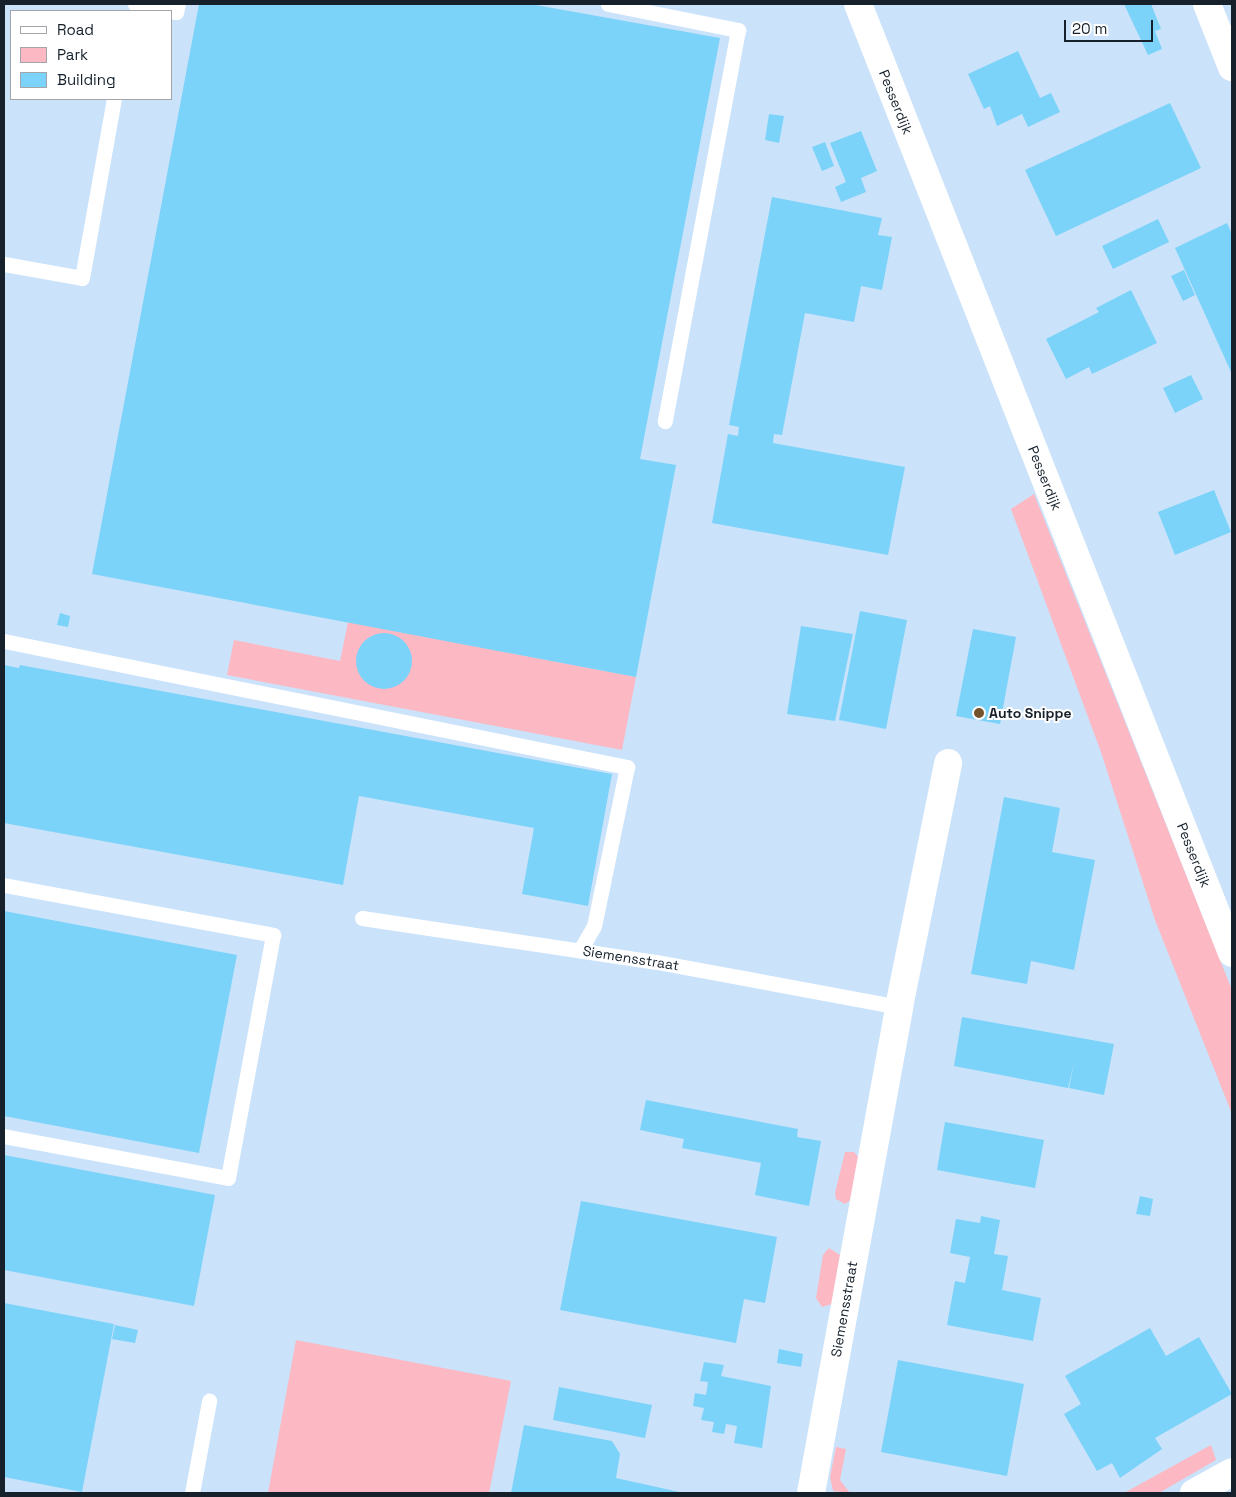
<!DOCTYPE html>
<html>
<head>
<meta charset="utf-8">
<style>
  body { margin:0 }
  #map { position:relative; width:1236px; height:1497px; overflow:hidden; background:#cae2fa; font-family:"Space Grotesk",sans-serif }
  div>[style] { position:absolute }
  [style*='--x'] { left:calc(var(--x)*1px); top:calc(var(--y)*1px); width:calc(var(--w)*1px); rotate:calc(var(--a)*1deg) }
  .green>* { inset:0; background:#fcb9c3 }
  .building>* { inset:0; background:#7cd3f9 }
  .round { border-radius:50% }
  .lane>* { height:15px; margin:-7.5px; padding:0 7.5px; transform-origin:7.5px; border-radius:7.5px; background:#fff }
  .street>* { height:28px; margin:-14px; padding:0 14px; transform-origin:14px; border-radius:14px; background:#fff }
  .dots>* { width:14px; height:14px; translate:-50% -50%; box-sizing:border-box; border:2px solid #fff; border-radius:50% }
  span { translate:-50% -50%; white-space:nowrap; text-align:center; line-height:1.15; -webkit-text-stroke:4px #fff; paint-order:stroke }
  .street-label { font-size:14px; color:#16212c }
  .poi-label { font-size:14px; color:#16212c; font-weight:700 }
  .left { translate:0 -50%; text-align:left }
  .frame { position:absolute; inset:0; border:5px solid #16212c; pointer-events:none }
  .legend { position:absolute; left:10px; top:10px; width:162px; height:90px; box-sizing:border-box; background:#fff; border:1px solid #a2a6ab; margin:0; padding:6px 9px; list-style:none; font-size:15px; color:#16212c }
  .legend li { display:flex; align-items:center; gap:10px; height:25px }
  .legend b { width:25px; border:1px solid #a2a6ab }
  .scale { position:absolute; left:1064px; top:20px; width:89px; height:22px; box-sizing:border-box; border:2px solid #16212c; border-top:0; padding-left:6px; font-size:15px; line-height:18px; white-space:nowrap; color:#16212c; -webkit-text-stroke:4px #fff; paint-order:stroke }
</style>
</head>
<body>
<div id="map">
  <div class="green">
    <i style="clip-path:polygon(1034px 494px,1232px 990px,1232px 1114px,1155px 920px,1101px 752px,1011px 509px)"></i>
    <i style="clip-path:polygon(348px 622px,636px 677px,622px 750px,227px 675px,234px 640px,340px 661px)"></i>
    <i style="clip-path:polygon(845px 1152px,854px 1152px,859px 1158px,852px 1199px,845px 1204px,836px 1199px,835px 1193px)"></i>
    <i style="clip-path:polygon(829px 1248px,840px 1255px,832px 1304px,822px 1307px,816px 1298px,823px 1255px)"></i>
    <i style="clip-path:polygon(296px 1340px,511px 1381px,489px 1493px,268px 1493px)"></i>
    <i style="clip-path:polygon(1211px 1445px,1216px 1460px,1159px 1493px,1124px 1493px)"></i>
    <i style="clip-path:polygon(836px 1447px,846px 1449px,840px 1480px,850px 1493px,833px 1491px,830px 1477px)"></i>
  </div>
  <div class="building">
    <i style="clip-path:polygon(199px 4px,530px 4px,720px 38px,640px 459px,676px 465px,636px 677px,92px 574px)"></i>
    <i style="clip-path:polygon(1124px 4px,1151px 4px,1161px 29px,1155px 31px,1162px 49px,1148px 55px)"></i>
    <i style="clip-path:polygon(1018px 51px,1040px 98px,1051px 93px,1060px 112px,1028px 127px,1022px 114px,997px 126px,990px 106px,984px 109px,968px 74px)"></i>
    <i style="clip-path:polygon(1170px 103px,1201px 168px,1056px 236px,1025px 170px)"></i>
    <i style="clip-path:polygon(769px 114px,784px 116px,779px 143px,765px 140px)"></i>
    <i style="clip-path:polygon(861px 131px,877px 171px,861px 178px,866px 192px,841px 202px,835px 187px,846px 182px,830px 143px)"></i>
    <i style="clip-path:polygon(825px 142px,834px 166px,822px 171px,812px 147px)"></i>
    <i style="clip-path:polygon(772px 197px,882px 218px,878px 235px,892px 237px,882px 290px,861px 286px,854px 322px,805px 313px,782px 435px,774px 434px,773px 443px,905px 467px,888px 555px,712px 523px,728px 434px,738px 436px,739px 427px,729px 425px)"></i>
    <i style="clip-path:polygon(1158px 219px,1169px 242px,1113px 269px,1102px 246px)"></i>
    <i style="clip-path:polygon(1227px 223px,1232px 234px,1232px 374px,1175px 248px)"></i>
    <i style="clip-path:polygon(1184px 270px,1195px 295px,1183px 301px,1171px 276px)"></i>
    <i style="clip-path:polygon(1131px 290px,1157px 343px,1092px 374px,1089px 367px,1066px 379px,1046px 339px,1099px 312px,1096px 308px)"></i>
    <i style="clip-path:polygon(1191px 375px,1203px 399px,1175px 413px,1163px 388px)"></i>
    <i style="clip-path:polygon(1214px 490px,1231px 532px,1175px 555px,1158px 512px)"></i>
    <i style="clip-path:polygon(860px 611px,907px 620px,886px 729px,839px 720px)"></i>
    <i style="clip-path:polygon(60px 613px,70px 616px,68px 627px,57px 625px)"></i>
    <i style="clip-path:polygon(801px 626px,853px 634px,835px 721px,787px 714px)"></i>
    <i style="clip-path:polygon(973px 629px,1016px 637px,1000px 724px,956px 716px)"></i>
    <i class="round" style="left:356px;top:633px;width:56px;height:56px"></i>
    <i style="clip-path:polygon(4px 665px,19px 668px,20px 665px,612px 774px,588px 906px,522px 894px,534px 828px,359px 796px,343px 885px,4px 823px)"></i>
    <i style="clip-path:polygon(1004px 797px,1060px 808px,1052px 852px,1095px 860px,1074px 970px,1031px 961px,1027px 984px,971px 974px)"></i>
    <i style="clip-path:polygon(4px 911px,237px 955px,199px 1153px,4px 1116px)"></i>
    <i style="clip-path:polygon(962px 1017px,1114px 1044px,1104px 1095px,1069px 1088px,1074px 1063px,1068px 1088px,954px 1066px)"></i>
    <i style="clip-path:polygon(646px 1100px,798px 1129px,797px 1137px,821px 1141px,809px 1206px,755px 1195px,761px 1163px,682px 1148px,684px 1139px,640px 1130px)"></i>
    <i style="clip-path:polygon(945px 1122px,1044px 1140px,1035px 1188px,937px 1170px)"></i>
    <i style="clip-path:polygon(4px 1155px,215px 1195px,194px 1306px,4px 1270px)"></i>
    <i style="clip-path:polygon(1140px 1196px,1153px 1199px,1150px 1216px,1136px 1214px)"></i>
    <i style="clip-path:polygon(581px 1201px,777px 1237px,765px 1303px,744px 1299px,736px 1343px,560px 1310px)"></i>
    <i style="clip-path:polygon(981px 1216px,1000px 1220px,994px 1254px,1008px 1256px,1002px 1290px,1041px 1298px,1033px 1341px,947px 1325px,955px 1281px,965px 1283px,970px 1257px,950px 1253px,956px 1219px,980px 1223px)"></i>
    <i style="clip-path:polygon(4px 1303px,114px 1324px,82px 1492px,4px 1477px)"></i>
    <i style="clip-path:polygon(115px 1325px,138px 1330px,135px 1343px,112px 1339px)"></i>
    <i style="clip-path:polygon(1150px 1328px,1166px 1356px,1199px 1337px,1232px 1394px,1155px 1438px,1162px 1449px,1120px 1478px,1112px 1463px,1097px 1471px,1064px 1414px,1081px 1404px,1065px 1376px)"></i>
    <i style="clip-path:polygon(779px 1349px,803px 1354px,801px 1367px,777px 1363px)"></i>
    <i style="clip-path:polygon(898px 1360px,1024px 1384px,1007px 1476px,881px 1452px)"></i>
    <i style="clip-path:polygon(704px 1362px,724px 1365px,721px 1376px,771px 1386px,762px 1448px,734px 1443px,737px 1426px,726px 1424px,724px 1434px,712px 1432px,714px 1422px,701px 1420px,704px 1408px,693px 1406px,695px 1393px,706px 1395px,708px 1382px,700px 1381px)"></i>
    <i style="clip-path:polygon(559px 1387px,652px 1405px,645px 1438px,553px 1420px)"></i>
    <i style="clip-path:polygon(524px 1425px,612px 1441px,620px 1454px,616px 1478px,684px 1493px,511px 1493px)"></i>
  </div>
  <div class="lane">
    <i style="--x:135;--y:4;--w:42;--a:11"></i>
    <i style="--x:176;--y:12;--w:8;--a:-76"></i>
    <i style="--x:608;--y:4;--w:133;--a:11.3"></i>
    <i style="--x:738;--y:30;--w:398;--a:100.6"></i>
    <i style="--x:4;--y:264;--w:79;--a:10.2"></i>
    <i style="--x:82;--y:278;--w:182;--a:-79.9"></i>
    <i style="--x:4;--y:641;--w:636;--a:11.43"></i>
    <i style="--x:627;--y:767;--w:162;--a:101.7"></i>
    <i style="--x:594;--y:926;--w:28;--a:120"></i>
    <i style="--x:4;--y:885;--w:274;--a:10.5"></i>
    <i style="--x:273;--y:935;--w:247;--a:100.5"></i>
    <i style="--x:228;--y:1178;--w:228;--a:-169.4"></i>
    <i style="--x:362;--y:918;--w:298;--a:8.5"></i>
    <i style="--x:657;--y:962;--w:246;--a:10.5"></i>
    <i style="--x:192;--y:1493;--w:94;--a:-79.5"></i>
  </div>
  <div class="street">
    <i style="--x:858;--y:4;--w:1020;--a:68.49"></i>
    <i style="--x:1207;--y:4;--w:68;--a:68.4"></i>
    <i style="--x:811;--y:1493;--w:494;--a:-79.7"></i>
    <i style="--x:899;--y:1007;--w:249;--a:-78.6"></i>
    <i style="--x:1194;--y:1493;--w:43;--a:-28.9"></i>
  </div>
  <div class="dots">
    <i style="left:979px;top:713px;background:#74522a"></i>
  </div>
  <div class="street-label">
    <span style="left:896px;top:102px;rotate:68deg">Pesserdijk</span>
    <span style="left:1045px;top:478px;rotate:68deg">Pesserdijk</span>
    <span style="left:1194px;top:855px;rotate:68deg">Pesserdijk</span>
    <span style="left:631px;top:958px;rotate:9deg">Siemensstraat</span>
    <span style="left:844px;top:1309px;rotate:-80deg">Siemensstraat</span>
  </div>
  <div class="poi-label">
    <span class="left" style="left:989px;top:713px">Auto Snippe</span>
  </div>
  <div class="frame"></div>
  <ul class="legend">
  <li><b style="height:6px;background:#fff"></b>Road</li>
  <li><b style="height:14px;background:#fcb9c3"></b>Park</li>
  <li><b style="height:14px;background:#7cd3f9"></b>Building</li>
  </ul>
  <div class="scale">20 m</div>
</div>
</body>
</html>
